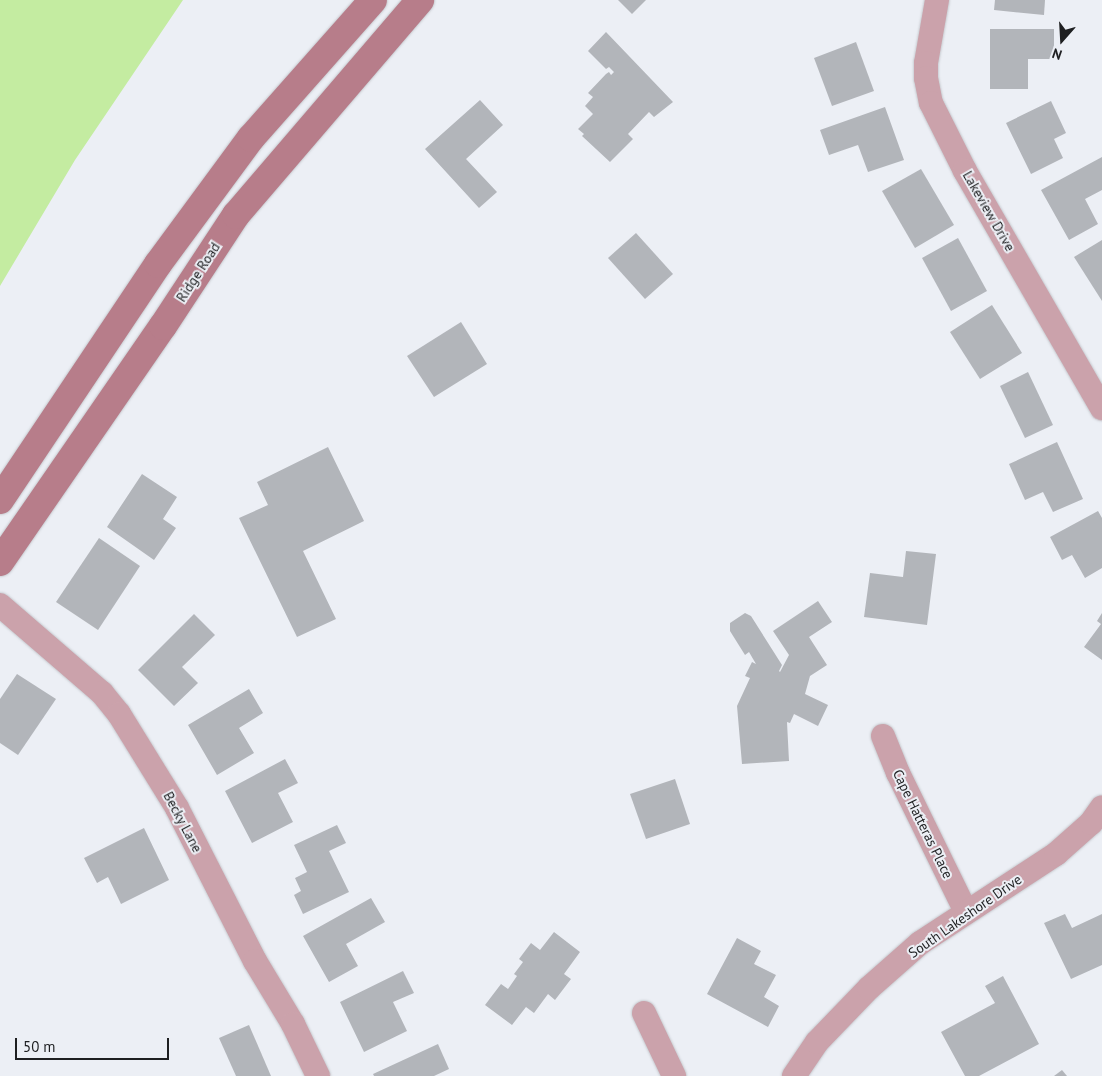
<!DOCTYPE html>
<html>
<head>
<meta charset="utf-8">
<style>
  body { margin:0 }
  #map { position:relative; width:1102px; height:1076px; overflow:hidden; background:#eceff5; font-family:"PT Sans",sans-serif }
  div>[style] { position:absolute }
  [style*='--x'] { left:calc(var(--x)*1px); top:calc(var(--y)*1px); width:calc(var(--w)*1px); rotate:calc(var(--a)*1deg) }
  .green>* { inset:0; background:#c4eca1 }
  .building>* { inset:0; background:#b2b5ba }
  .roads { filter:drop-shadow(0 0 1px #c7cacf) drop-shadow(0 0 1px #c7cacf) }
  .street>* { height:24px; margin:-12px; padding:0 12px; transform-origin:12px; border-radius:12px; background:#cba2ab }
  .secondary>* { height:28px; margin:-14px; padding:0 14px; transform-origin:14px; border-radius:14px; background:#b77d8a }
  span { translate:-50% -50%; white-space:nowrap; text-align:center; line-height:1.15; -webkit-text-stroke:4px #eceff5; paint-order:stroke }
  .street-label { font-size:14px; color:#1e1f21 }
  .north { position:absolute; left:1037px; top:15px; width:50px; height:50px; -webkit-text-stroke:4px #eceff5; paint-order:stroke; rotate:199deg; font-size:14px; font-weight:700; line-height:20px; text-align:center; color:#1e1f21 }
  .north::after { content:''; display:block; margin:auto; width:18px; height:22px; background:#1e1f21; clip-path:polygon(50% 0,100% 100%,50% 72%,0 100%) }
  .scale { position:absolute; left:15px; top:1038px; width:154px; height:22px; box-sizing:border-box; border:2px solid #1e1f21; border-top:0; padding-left:6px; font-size:15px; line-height:18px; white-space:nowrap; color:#1e1f21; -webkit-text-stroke:4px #eceff5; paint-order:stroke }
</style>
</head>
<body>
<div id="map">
  <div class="green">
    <i style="clip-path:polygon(0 0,183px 0,75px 160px,0 286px)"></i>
  </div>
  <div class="building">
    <i style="clip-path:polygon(618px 0,646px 0,632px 14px)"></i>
    <i style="clip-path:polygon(995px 0,1045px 0,1044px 15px,994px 10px)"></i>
    <i style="clip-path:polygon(990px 29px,1054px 29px,1054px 59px,1028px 59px,1028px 89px,990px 89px)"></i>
    <i style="clip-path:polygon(606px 32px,673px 102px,654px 117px,649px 112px,628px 134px,633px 139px,610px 162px,582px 136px,584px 134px,578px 129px,593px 114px,585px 106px,593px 97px,588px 93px,606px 74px,609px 72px,611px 75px,614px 72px,609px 67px,606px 69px,588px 51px)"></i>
    <i style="clip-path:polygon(856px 42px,874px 91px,832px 106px,814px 58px)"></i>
    <i style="clip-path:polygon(480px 100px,503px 125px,466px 159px,497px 192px,479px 208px,425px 149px)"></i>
    <i style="clip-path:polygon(1051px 101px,1066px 133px,1054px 139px,1063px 158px,1031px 174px,1006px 123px)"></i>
    <i style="clip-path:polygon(885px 107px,904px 160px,868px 172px,858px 145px,829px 155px,820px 130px)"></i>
    <i style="clip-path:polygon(1102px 157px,1102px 190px,1085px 199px,1098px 224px,1069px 240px,1041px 190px)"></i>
    <i style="clip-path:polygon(921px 169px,954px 225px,915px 248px,882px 191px)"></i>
    <i style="clip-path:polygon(636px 233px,673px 274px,645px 299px,608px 258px)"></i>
    <i style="clip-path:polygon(958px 238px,987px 291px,951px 311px,922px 258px)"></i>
    <i style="clip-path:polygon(1102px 240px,1102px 301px,1074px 257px)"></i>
    <i style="clip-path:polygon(992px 305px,1022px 353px,980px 379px,950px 332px)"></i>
    <i style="clip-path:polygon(461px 322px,487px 364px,434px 397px,407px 356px)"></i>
    <i style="clip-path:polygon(1028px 372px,1053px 425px,1025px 438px,1000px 386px)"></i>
    <i style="clip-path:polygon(1057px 442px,1083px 499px,1053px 512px,1043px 492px,1025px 500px,1009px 464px)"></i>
    <i style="clip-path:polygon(328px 447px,364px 521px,303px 551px,336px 619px,297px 637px,239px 518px,268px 505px,257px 482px)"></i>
    <i style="clip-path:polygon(142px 474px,177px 497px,163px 519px,176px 528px,154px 560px,107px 527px)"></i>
    <i style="clip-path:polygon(1098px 511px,1102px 518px,1102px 568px,1085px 578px,1072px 555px,1062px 560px,1050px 537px)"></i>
    <i style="clip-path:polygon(99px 538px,140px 566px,98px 630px,56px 602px)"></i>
    <i style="clip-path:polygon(906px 551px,936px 554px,927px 625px,864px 617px,870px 573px,903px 577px)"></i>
    <i style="clip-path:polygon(818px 601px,832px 622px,809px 637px,827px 665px,810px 676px,805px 694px,828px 705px,818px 726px,794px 714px,790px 723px,787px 722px,789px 761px,742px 764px,737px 706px,750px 678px,745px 676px,752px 662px,756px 664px,749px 652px,745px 655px,730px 631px,730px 623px,745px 613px,751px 616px,782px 665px,779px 671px,780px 672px,789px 655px,773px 631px)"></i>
    <i style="clip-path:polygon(1102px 613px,1102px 660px,1084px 647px,1101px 624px,1097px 621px)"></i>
    <i style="clip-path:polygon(194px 614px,215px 635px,182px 667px,198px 683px,174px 706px,138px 670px)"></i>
    <i style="clip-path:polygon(17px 674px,56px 699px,18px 755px,0 743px,0 699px)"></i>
    <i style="clip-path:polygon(249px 689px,263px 713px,239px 728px,254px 753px,217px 775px,188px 725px)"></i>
    <i style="clip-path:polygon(285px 759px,298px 783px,278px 793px,293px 822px,252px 843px,225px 791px)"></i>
    <i style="clip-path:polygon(675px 779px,690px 824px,646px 839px,630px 794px)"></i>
    <i style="clip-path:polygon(337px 825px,346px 843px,329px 851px,349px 892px,303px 914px,294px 895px,301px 891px,295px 878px,307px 872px,294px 845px)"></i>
    <i style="clip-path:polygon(144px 828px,169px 880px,121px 904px,108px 877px,97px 883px,84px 858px)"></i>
    <i style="clip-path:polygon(371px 898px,385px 922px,346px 944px,358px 966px,329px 982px,303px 936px)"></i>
    <i style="clip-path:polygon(1065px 914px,1072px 928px,1102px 914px,1102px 965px,1071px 979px,1044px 923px)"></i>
    <i style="clip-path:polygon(554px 932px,580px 952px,564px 974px,571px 979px,555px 1000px,548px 994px,534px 1013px,526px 1007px,512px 1025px,485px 1005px,501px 984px,508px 989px,517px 976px,514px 974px,523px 962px,519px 959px,531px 943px,540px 950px)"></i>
    <i style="clip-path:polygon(737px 938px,761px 951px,754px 964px,776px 975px,764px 997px,779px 1006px,768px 1027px,707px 994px)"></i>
    <i style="clip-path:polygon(403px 971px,414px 993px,393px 1002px,407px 1031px,364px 1052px,340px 1002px)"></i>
    <i style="clip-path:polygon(1003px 976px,1039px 1044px,979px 1076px,965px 1076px,941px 1032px,995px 1003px,985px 986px)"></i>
    <i style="clip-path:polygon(249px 1025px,271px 1076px,236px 1076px,219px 1038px)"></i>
    <i style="clip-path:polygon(438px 1044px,449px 1069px,434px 1076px,374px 1076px,373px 1074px)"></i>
    <i style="clip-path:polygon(1062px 1070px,1067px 1076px,1054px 1076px)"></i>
  </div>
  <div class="roads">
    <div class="street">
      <i style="--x:937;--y:0;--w:64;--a:99.9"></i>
      <i style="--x:926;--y:63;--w:15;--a:90"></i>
      <i style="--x:926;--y:78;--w:25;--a:79"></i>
      <i style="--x:931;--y:103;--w:76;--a:63.4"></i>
      <i style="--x:965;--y:171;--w:274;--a:60"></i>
      <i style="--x:0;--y:605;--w:135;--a:40.8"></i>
      <i style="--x:102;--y:693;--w:27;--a:51"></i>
      <i style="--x:119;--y:714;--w:110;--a:58.3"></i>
      <i style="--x:177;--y:808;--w:172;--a:63"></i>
      <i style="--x:255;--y:961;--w:74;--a:58.9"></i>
      <i style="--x:293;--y:1024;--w:58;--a:64.3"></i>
      <i style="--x:883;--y:736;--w:40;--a:68"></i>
      <i style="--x:898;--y:773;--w:155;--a:63.9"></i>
      <i style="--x:644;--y:1013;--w:70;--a:64.5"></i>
      <i style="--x:794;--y:1076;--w:41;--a:-55.9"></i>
      <i style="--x:817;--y:1042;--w:75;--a:-46.1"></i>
      <i style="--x:869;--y:988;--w:68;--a:-41.4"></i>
      <i style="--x:920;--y:943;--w:163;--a:-33.2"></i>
      <i style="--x:1056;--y:854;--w:47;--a:-41.5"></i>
      <i style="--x:1091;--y:823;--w:19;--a:-55"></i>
    </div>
    <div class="secondary">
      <i style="--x:0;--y:500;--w:284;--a:-56.2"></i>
      <i style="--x:158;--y:264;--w:157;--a:-53.6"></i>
      <i style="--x:251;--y:138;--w:184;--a:-48.5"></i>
      <i style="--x:0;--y:562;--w:287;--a:-55.4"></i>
      <i style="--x:163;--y:326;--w:133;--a:-56.7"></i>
      <i style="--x:236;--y:215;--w:283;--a:-49.4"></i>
    </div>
  </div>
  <div class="street-label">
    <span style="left:989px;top:211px;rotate:60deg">Lakeview Drive</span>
    <span style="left:198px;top:272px;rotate:-57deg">Ridge Road</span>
    <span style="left:183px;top:822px;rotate:62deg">Becky Lane</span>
    <span style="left:923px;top:824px;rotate:64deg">Cape Hatteras Place</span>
    <span style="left:965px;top:916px;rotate:-35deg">South Lakeshore Drive</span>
  </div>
  <div class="north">N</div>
  <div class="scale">50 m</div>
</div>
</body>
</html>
